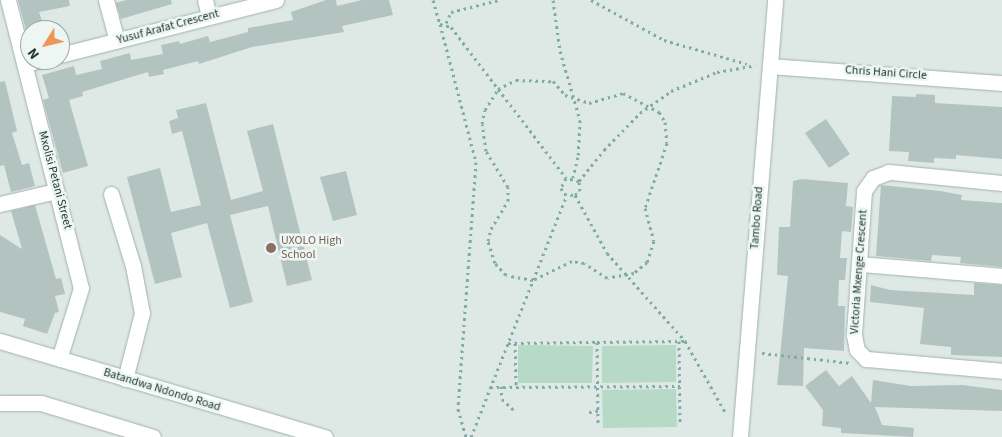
<!DOCTYPE html>
<html>
<head>
<meta charset="utf-8">
<style>
  body { margin:0 }
  #map { position:relative; width:1002px; height:437px; overflow:hidden; background:#dee9e6; font-family:"Source Sans 3",sans-serif }
  div>[style] { position:absolute }
  [style*='--x'] { left:calc(var(--x)*1px); top:calc(var(--y)*1px); width:calc(var(--w)*1px); rotate:calc(var(--a)*1deg) }
  .green>* { inset:0; background:#b7dac7 }
  .building>* { inset:0; background:#b3c4c0 }
  .path>* { height:3px; margin-top:-1.5px; transform-origin:0; background:repeating-linear-gradient(90deg,#7faca6 0 2.5px,transparent 0 6.5px) }
  .roads { filter:drop-shadow(0 0 1px #a1b0ae) drop-shadow(0 0 1px #a1b0ae) }
  .minor>* { height:15px; margin:-7.5px; padding:0 7.5px; transform-origin:7.5px; border-radius:7.5px; background:#fff }
  .dots>* { width:14px; height:14px; translate:-50% -50%; box-sizing:border-box; border:2px solid #eef6f3; border-radius:50% }
  span { translate:-50% -50%; white-space:nowrap; text-align:center; line-height:1.15; -webkit-text-stroke:5px #eef6f3; paint-order:stroke }
  .street-label { font-size:12px; color:#203836 }
  .education-label { font-size:12px; color:#785e54 }
  .left { translate:0 -50%; text-align:left }
  .north { position:absolute; left:20px; top:20px; width:50px; height:50px; box-sizing:border-box; background:#eef6f3; border:1px solid #9caaa7; border-radius:50%; rotate:234deg; font-size:14px; font-weight:700; line-height:20px; text-align:center; color:#203836 }
  .north::after { content:''; display:block; margin:auto; width:18px; height:22px; background:#ee9657; clip-path:polygon(50% 0,100% 100%,50% 72%,0 100%) }
</style>
</head>
<body>
<div id="map">
  <div class="green">
    <i style="clip-path:polygon(518px 345px,593px 346px,592px 383px,518px 383px)"></i>
    <i style="clip-path:polygon(676px 345px,676px 382px,602px 383px,602px 346px)"></i>
    <i style="clip-path:polygon(676px 389px,677px 427px,603px 428px,602px 390px)"></i>
  </div>
  <div class="building">
    <i style="clip-path:polygon(18px 0,69px 0,70px 6px,39px 12px,45px 30px,26px 30px)"></i>
    <i style="clip-path:polygon(126px 0,171px 0,172px 4px,121px 19px,116px 3px)"></i>
    <i style="clip-path:polygon(326px 0,336px 0,337px 6px,362px 0,389px 0,393px 15px,342px 26px,344px 32px,252px 47px,199px 64px,198px 61px,163px 70px,164px 74px,149px 77px,148px 72px,82px 92px,83px 96px,69px 100px,88px 166px,63px 173px,43px 100px,49px 98px,42px 75px,74px 66px,76px 75px,102px 69px,100px 61px,130px 53px,131px 60px,163px 54px,161px 45px,179px 41px,180px 44px,208px 36px,210px 42px,248px 32px,248px 28px,293px 20px,291px 12px)"></i>
    <i style="clip-path:polygon(5px 81px,17px 131px,12px 133px,22px 165px,29px 163px,35px 186px,11px 192px,4px 165px,0 166px,0 82px)"></i>
    <i style="clip-path:polygon(916px 94px,935px 95px,935px 103px,1002px 107px,1002px 159px,956px 155px,956px 159px,934px 158px,934px 163px,908px 161px,909px 152px,889px 151px,892px 96px,916px 97px)"></i>
    <i style="clip-path:polygon(206px 103px,231px 200px,263px 191px,247px 131px,273px 124px,312px 280px,287px 286px,268px 206px,230px 215px,253px 302px,230px 308px,207px 223px,171px 233px,182px 277px,155px 284px,127px 177px,160px 168px,171px 212px,201px 205px,182px 131px,172px 134px,169px 121px,178px 118px,176px 110px)"></i>
    <i style="clip-path:polygon(826px 119px,850px 154px,829px 168px,805px 133px)"></i>
    <i style="clip-path:polygon(346px 171px,357px 215px,333px 221px,320px 177px)"></i>
    <i style="clip-path:polygon(802px 179px,848px 183px,846px 206px,853px 207px,851px 232px,842px 231px,840px 258px,847px 258px,845px 280px,839px 280px,838px 306px,845px 306px,844px 351px,804px 348px,803px 386px,777px 385px,788px 276px,777px 275px,779px 227px,790px 227px,793px 181px)"></i>
    <i style="clip-path:polygon(881px 185px,940px 191px,962px 195px,961px 200px,1002px 203px,1002px 267px,960px 263px,961px 257px,932px 255px,931px 261px,876px 256px)"></i>
    <i style="clip-path:polygon(35px 205px,56px 279px,61px 278px,65px 294px,55px 296px,59px 312px,55px 313px,47px 334px,23px 326px,25px 319px,0 312px,0 235px,22px 249px,11px 211px)"></i>
    <i style="clip-path:polygon(974px 283px,1002px 285px,1002px 357px,951px 355px,951px 347px,920px 344px,924px 308px,870px 302px,871px 285px,890px 290px,974px 295px)"></i>
    <i style="clip-path:polygon(826px 370px,839px 386px,852px 376px,871px 403px,873px 380px,911px 386px,962px 385px,1002px 390px,1002px 411px,875px 407px,882px 425px,914px 428px,913px 437px,841px 433px,841px 428px,822px 426px,823px 410px,805px 386px)"></i>
  </div>
  <div class="path">
    <i style="--x:433;--y:0;--w:25;--a:74"></i>
    <i style="--x:440;--y:24;--w:11;--a:15"></i>
    <i style="--x:451;--y:27;--w:190;--a:52.7"></i>
    <i style="--x:553;--y:0;--w:51;--a:82.2"></i>
    <i style="--x:560;--y:51;--w:72;--a:73.8"></i>
    <i style="--x:580;--y:120;--w:37;--a:93"></i>
    <i style="--x:578;--y:157;--w:21;--a:104"></i>
    <i style="--x:591;--y:0;--w:83;--a:28.7"></i>
    <i style="--x:664;--y:40;--w:86;--a:16.1"></i>
    <i style="--x:446;--y:23;--w:12;--a:-66"></i>
    <i style="--x:451;--y:12;--w:49;--a:-14"></i>
    <i style="--x:440;--y:24;--w:143;--a:75.4"></i>
    <i style="--x:476;--y:162;--w:248;--a:94.2"></i>
    <i style="--x:458;--y:409;--w:29;--a:74"></i>
    <i style="--x:516;--y:80;--w:37;--a:2"></i>
    <i style="--x:553;--y:81;--w:18;--a:49"></i>
    <i style="--x:565;--y:95;--w:25;--a:18"></i>
    <i style="--x:589;--y:103;--w:35;--a:-16"></i>
    <i style="--x:623;--y:93;--w:41;--a:27.8"></i>
    <i style="--x:659;--y:112;--w:12;--a:59"></i>
    <i style="--x:665;--y:122;--w:21;--a:85"></i>
    <i style="--x:667;--y:143;--w:69;--a:108.7"></i>
    <i style="--x:645;--y:208;--w:34;--a:75"></i>
    <i style="--x:654;--y:241;--w:22;--a:108"></i>
    <i style="--x:647;--y:262;--w:17;--a:140"></i>
    <i style="--x:634;--y:273;--w:27;--a:170"></i>
    <i style="--x:607;--y:278;--w:27;--a:-147"></i>
    <i style="--x:584;--y:263;--w:12;--a:-171"></i>
    <i style="--x:572;--y:261;--w:43;--a:154"></i>
    <i style="--x:533;--y:280;--w:27;--a:-170"></i>
    <i style="--x:506;--y:275;--w:16;--a:-133"></i>
    <i style="--x:495;--y:263;--w:23;--a:-108"></i>
    <i style="--x:488;--y:241;--w:12;--a:-76"></i>
    <i style="--x:491;--y:229;--w:33;--a:-59"></i>
    <i style="--x:508;--y:201;--w:14;--a:-90"></i>
    <i style="--x:508;--y:187;--w:42;--a:-121.4"></i>
    <i style="--x:486;--y:151;--w:27;--a:-98"></i>
    <i style="--x:482;--y:124;--w:14;--a:-78"></i>
    <i style="--x:485;--y:110;--w:25;--a:-58"></i>
    <i style="--x:498;--y:89;--w:20;--a:-27"></i>
    <i style="--x:579;--y:181;--w:13;--a:-167"></i>
    <i style="--x:566;--y:178;--w:11;--a:117"></i>
    <i style="--x:561;--y:188;--w:7;--a:63"></i>
    <i style="--x:564;--y:194;--w:11;--a:5"></i>
    <i style="--x:575;--y:195;--w:6;--a:-39"></i>
    <i style="--x:580;--y:191;--w:10;--a:-96"></i>
    <i style="--x:579;--y:181;--w:40;--a:-51"></i>
    <i style="--x:604;--y:150;--w:52;--a:-45.8"></i>
    <i style="--x:640;--y:113;--w:38;--a:-35"></i>
    <i style="--x:671;--y:91;--w:50;--a:-22.4"></i>
    <i style="--x:717;--y:72;--w:39;--a:-10"></i>
    <i style="--x:575;--y:195;--w:66;--a:61.1"></i>
    <i style="--x:607;--y:253;--w:118;--a:48.4"></i>
    <i style="--x:685;--y:341;--w:81;--a:60.6"></i>
    <i style="--x:679;--y:341;--w:84;--a:89.3"></i>
    <i style="--x:597;--y:342;--w:88;--a:-0.7"></i>
    <i style="--x:508;--y:343;--w:89;--a:-0.6"></i>
    <i style="--x:597;--y:342;--w:84;--a:89.3"></i>
    <i style="--x:515;--y:343;--w:42;--a:88.6"></i>
    <i style="--x:762;--y:353;--w:89;--a:6.5"></i>
    <i style="--x:501;--y:386;--w:13;--a:86"></i>
    <i style="--x:502;--y:399;--w:18;--a:43"></i>
    <i style="--x:490;--y:387;--w:190;--a:-0.3"></i>
    <i style="--x:589;--y:412;--w:9;--a:-6"></i>
    <i style="--x:471;--y:437;--w:260;--a:-68.4"></i>
  </div>
  <div class="roads">
    <div class="minor">
      <i style="--x:8;--y:0;--w:297;--a:75.8"></i>
      <i style="--x:81;--y:288;--w:74;--a:107.2"></i>
      <i style="--x:106;--y:0;--w:42;--a:75"></i>
      <i style="--x:205;--y:0;--w:16;--a:76"></i>
      <i style="--x:60;--y:55;--w:223;--a:-14.3"></i>
      <i style="--x:25;--y:64;--w:16;--a:-14"></i>
      <i style="--x:770;--y:66;--w:233;--a:4.2"></i>
      <i style="--x:1002;--y:183;--w:114;--a:-174.4"></i>
      <i style="--x:889;--y:172;--w:17;--a:159"></i>
      <i style="--x:873;--y:178;--w:16;--a:125"></i>
      <i style="--x:864;--y:191;--w:144;--a:94"></i>
      <i style="--x:854;--y:335;--w:15;--a:79"></i>
      <i style="--x:857;--y:350;--w:13;--a:45"></i>
      <i style="--x:866;--y:359;--w:137;--a:5"></i>
      <i style="--x:111;--y:194;--w:75;--a:73"></i>
      <i style="--x:133;--y:266;--w:48;--a:79.2"></i>
      <i style="--x:142;--y:313;--w:68;--a:104.4"></i>
      <i style="--x:0;--y:204;--w:57;--a:-13.1"></i>
      <i style="--x:860;--y:264;--w:143;--a:4.8"></i>
      <i style="--x:0;--y:341;--w:339;--a:16.5"></i>
      <i style="--x:0;--y:403;--w:41;--a:0"></i>
      <i style="--x:41;--y:403;--w:117;--a:16.9"></i>
      <i style="--x:740;--y:437;--w:438;--a:-85.4"></i>
    </div>
  </div>
  <div class="dots">
    <i style="left:271px;top:248px;background:#8d6e63"></i>
  </div>
  <div class="street-label">
    <span style="left:168px;top:27px;rotate:-15deg">Yusuf Arafat Crescent</span>
    <span style="left:886px;top:73px;rotate:4deg">Chris Hani Circle</span>
    <span style="left:55px;top:180px;rotate:75deg">Mxolisi Petani Street</span>
    <span style="left:757px;top:218px;rotate:-86deg">Tambo Road</span>
    <span style="left:859px;top:272px;rotate:-86deg">Victoria Mxenge Crescent</span>
    <span style="left:162px;top:390px;rotate:17deg">Batandwa Ndondo Road</span>
  </div>
  <div class="education-label">
    <span class="left" style="left:281px;top:248px">UXOLO High<br>School</span>
  </div>
  <div class="north">N</div>
</div>
</body>
</html>
